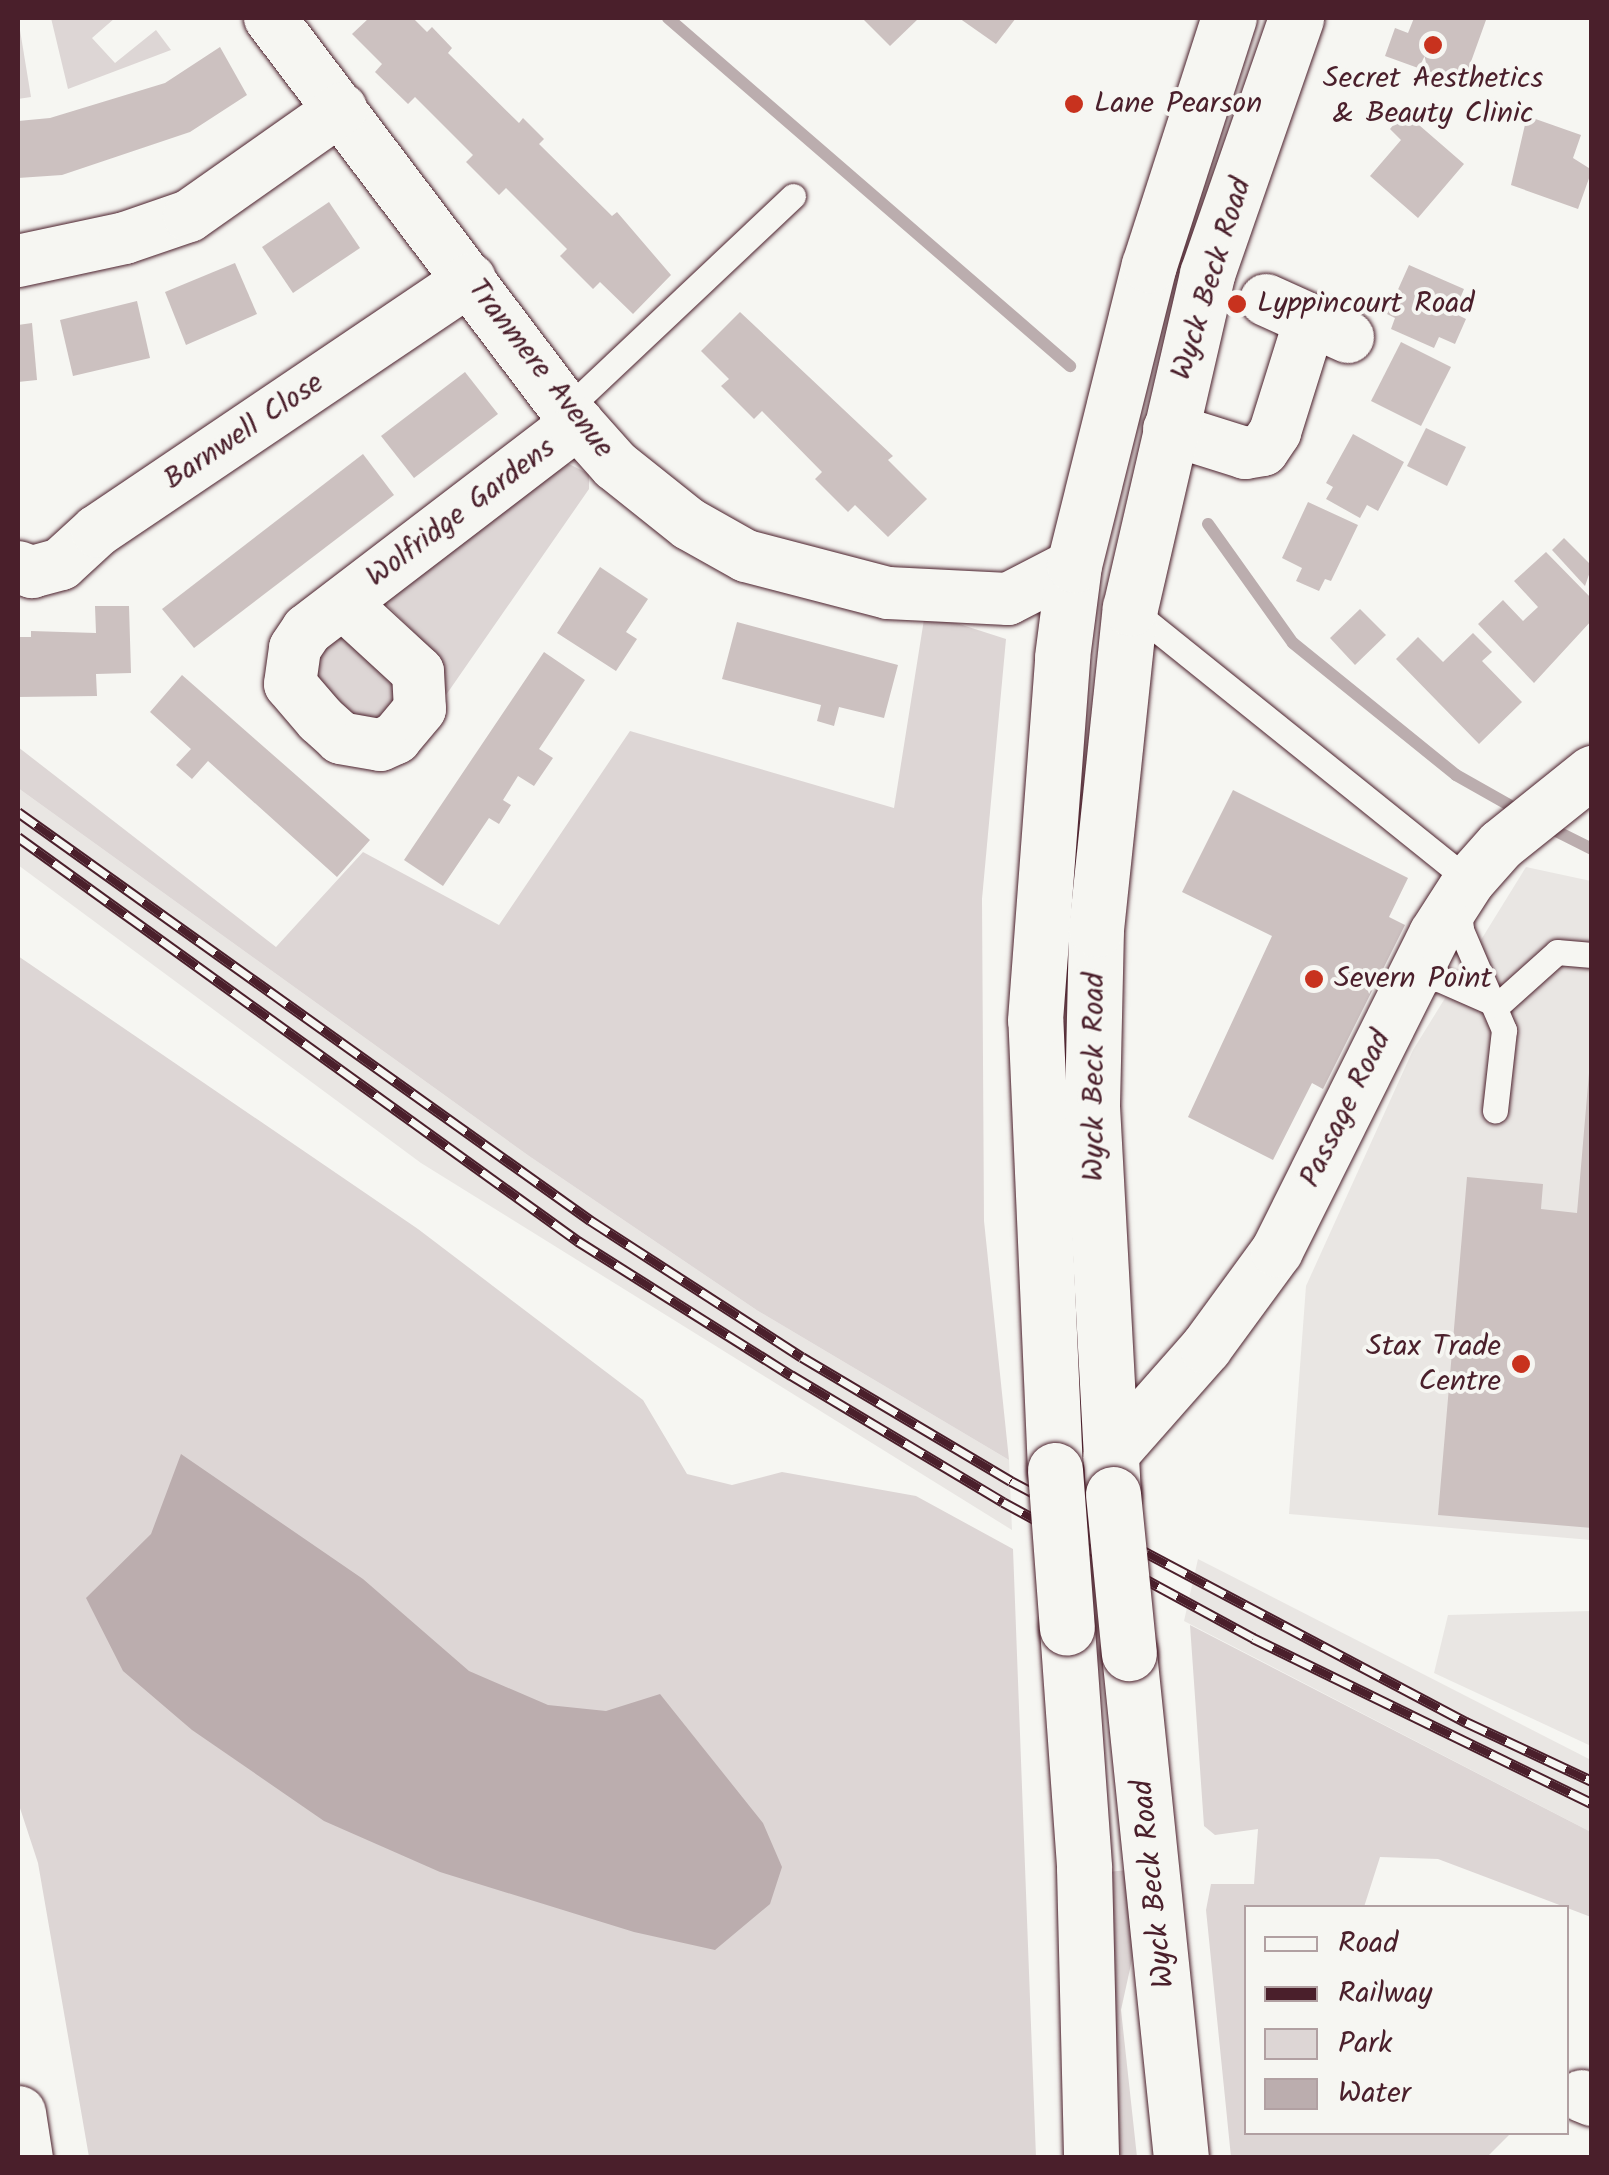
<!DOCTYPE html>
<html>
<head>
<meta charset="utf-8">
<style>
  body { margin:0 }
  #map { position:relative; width:1609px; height:2175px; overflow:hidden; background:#f6f6f2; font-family:Kalam,sans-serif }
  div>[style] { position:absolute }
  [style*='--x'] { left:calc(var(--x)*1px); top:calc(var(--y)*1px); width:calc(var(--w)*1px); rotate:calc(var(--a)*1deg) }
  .built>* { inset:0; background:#e9e6e3 }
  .green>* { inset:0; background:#ddd6d5 }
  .water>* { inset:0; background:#bbadae }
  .stream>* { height:12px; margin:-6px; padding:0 6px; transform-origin:6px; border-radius:6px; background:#bbadae }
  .building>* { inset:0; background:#ccc1c0 }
  .roads { filter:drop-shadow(0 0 2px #4a1f2b) drop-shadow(0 0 2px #4a1f2b) }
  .service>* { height:25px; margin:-12.5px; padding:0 12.5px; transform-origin:12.5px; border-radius:12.5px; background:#f6f6f2 }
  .minor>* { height:52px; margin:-26px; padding:0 26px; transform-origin:26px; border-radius:26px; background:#f6f6f2 }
  .tertiary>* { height:55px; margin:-27.5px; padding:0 27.5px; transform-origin:27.5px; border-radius:27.5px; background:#f6f6f2 }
  .primary>* { height:55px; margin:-27.5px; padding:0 27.5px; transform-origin:27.5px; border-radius:27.5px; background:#f6f6f2 }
  .rail>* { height:11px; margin-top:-5.5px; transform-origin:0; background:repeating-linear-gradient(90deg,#f6f6f2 0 22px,#4a1f2b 0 44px); box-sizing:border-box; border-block:2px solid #4a1f2b }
  .bridges { filter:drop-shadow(0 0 2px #4a1f2b) drop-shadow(0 0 2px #4a1f2b) }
  .primary-bridge>* { height:55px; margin:-27.5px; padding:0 27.5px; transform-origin:27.5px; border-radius:27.5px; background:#f6f6f2 }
  .dots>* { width:28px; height:28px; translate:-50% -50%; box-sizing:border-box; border:5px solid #f6f6f2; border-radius:50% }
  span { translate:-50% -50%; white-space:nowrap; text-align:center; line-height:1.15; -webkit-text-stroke:8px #f6f6f2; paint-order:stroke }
  .poi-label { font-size:30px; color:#4a1f2b }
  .left { translate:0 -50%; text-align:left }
  .right { translate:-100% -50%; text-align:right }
  .street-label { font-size:30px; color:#4a1f2b }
  .frame { position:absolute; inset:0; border:20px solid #4a1f2b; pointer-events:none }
  .legend { position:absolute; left:1244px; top:1905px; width:325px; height:230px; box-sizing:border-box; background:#f6f6f2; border:2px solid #b1a0a2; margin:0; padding:12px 18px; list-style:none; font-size:30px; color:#4a1f2b }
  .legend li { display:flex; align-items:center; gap:20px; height:50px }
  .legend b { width:50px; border:2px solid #b1a0a2 }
</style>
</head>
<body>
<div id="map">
  <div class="built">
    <i style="clip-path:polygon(18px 788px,529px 1156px,758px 1311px,1009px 1460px,1012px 1530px,421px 1163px,18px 865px)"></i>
    <i style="clip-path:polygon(1526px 867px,1591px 881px,1591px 1540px,1289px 1514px,1306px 1286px,1413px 1050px)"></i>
    <i style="clip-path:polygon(1198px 1559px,1591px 1760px,1591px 1832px,1184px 1621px)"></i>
    <i style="clip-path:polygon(1591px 1611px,1591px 1746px,1434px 1673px,1448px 1615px)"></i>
  </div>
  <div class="green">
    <i style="clip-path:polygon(18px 18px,31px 97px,18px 99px)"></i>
    <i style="clip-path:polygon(51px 18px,115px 18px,92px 38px,115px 63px,156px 30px,171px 50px,68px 89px)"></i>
    <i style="clip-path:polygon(565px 462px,589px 474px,589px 489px,446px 695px,417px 635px,380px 598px)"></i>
    <i style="clip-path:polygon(925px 613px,1006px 639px,982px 899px,984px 1221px,1009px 1460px,758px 1311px,529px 1156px,18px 788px,18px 747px,276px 947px,363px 852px,499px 925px,630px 731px,894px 808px)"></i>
    <i style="clip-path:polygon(328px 638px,353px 638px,399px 678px,402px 704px,384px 725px,358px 724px,315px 682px,310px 661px)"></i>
    <i style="clip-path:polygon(18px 956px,418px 1229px,643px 1400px,687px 1474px,732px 1485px,782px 1472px,916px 1496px,1013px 1549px,1036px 2157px,89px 2157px,38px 1863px,18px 1802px)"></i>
    <i style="clip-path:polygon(1190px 1625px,1591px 1832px,1591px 1917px,1438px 1859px,1380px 1857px,1364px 1907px,1246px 1908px,1246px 2132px,1511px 2133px,1487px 2157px,1231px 2157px,1206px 1910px,1211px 1884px,1254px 1884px,1258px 1829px,1215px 1835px,1204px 1826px)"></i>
    <i style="clip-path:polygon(1128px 1870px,1133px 1955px,1121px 2010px,1137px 2157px,1114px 2157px,1107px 1872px)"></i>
  </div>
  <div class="water">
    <i style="clip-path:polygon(181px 1454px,363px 1579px,469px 1671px,548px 1705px,606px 1711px,660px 1694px,763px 1823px,782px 1867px,770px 1904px,715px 1950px,634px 1932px,440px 1872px,324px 1821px,192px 1730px,123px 1671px,86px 1598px,151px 1534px)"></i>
  </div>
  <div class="stream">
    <i style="--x:668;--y:18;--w:532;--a:40.88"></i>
    <i style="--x:1208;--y:524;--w:146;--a:54.5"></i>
    <i style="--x:1293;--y:643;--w:210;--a:39"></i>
    <i style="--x:1456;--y:775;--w:61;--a:29.5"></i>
    <i style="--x:1556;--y:831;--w:40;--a:26.6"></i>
  </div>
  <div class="building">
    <i style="clip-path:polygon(369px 18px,413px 18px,427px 32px,432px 27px,452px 48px,448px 53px,519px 123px,523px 118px,544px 139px,539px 144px,612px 216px,617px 212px,671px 275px,633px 314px,600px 282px,593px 289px,560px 256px,567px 249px,506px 188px,499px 195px,466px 162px,473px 155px,415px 97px,408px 104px,375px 72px,382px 64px,352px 34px)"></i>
    <i style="clip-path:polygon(862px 18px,919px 18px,890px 46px)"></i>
    <i style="clip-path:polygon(959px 18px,1016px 18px,996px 44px)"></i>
    <i style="clip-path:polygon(1414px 18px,1486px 20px,1468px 70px,1459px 67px,1454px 81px,1385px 56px,1395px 28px,1408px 33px)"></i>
    <i style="clip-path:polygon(220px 47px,247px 95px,190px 132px,62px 175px,18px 178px,18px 121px,50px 118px,165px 83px)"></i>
    <i style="clip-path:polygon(1404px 112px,1464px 164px,1418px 218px,1370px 176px,1401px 140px,1390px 129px)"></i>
    <i style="clip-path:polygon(1527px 116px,1581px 135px,1573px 158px,1592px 170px,1578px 209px,1511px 185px)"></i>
    <i style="clip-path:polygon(329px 202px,360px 248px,293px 293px,262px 247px)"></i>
    <i style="clip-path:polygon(235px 263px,257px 314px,186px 345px,165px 292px)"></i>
    <i style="clip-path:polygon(1409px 265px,1464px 289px,1454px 313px,1466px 319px,1455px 344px,1439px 337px,1434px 348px,1391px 329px,1395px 318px,1387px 314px)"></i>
    <i style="clip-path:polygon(137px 301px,150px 358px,73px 376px,60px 320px)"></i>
    <i style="clip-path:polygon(740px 312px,893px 456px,888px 460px,927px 499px,888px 537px,855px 505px,848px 512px,815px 479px,822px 472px,762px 411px,754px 419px,721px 386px,729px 379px,701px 351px)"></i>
    <i style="clip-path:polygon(32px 323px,37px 380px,18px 382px,18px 325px)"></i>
    <i style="clip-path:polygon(1401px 342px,1451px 367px,1421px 426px,1371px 401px)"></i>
    <i style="clip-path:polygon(465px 372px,498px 414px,414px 478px,381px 436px)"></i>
    <i style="clip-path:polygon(1426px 428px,1466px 447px,1447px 486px,1407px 466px)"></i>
    <i style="clip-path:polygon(1353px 434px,1404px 462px,1378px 511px,1367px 505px,1360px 518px,1326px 499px,1333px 487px,1326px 483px)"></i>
    <i style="clip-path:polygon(363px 454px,394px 495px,194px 648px,162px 609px)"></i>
    <i style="clip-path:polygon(1308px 502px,1358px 525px,1331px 581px,1325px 579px,1319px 591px,1296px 581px,1302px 568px,1282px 558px)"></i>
    <i style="clip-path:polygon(1564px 538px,1592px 566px,1585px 586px,1552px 550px)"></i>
    <i style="clip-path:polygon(1546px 552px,1592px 599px,1592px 620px,1534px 683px,1478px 624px,1503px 600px,1523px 621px,1538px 607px,1514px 581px)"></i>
    <i style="clip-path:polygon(600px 567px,648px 599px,626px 632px,637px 639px,616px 671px,557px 633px)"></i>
    <i style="clip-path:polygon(95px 606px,129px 606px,131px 673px,96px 674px,97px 696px,18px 697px,18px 637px,31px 637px,31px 631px,96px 633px)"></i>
    <i style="clip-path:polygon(1360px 609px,1386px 635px,1355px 665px,1330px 638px)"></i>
    <i style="clip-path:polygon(737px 622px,898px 665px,884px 718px,839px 707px,834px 726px,817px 721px,821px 705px,722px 679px)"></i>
    <i style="clip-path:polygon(1473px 633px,1492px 652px,1482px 661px,1522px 702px,1479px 744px,1396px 659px,1418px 637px,1443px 662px)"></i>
    <i style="clip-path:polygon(544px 652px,585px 680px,539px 749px,553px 758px,534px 786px,518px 776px,503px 800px,511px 805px,499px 824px,489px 818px,443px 886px,404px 860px)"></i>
    <i style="clip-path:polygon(182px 675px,370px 840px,337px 877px,208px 761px,192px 779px,176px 765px,191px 749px,150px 712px)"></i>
    <i style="clip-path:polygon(1233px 790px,1408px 878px,1389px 917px,1405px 925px,1323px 1089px,1312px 1083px,1273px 1160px,1188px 1117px,1272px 936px,1182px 892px)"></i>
    <i style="clip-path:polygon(1589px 1073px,1592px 1528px,1438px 1515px,1467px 1177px,1543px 1184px,1541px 1209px,1577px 1213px)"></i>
  </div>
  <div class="roads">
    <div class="service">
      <i style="--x:566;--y:410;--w:312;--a:-43.3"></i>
      <i style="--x:1130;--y:608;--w:435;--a:38.8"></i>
      <i style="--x:1458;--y:904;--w:26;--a:83"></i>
      <i style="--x:1461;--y:930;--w:109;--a:66.7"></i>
      <i style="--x:1504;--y:1030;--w:81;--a:96.4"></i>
      <i style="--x:1411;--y:980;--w:28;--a:-2"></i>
      <i style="--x:1439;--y:979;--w:64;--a:23.8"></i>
      <i style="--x:1498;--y:1005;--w:79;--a:-41.9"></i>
      <i style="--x:1557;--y:952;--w:35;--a:5"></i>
    </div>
    <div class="minor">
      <i style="--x:270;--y:18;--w:491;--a:52.9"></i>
      <i style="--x:566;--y:410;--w:74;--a:48.3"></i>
      <i style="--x:615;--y:465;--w:95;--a:38.6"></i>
      <i style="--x:689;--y:524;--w:65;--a:29.3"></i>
      <i style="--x:746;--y:556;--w:147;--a:14.6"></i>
      <i style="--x:888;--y:593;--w:120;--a:2.9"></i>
      <i style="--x:1008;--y:599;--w:74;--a:-27.3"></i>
      <i style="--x:18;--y:261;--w:109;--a:-12.1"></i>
      <i style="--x:125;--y:238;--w:68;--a:-19"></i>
      <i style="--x:189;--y:216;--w:186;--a:-35.1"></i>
      <i style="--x:1266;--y:300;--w:90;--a:24.3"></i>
      <i style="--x:1169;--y:429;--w:80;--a:17.5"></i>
      <i style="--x:1245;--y:453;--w:18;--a:-9"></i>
      <i style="--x:1263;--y:450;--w:22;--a:-56"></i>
      <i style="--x:1275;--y:432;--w:117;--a:-72.6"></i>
      <i style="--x:18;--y:567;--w:15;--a:20"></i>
      <i style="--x:32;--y:572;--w:30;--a:-15"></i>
      <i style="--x:61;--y:564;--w:49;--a:-42.5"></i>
      <i style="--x:97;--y:531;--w:450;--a:-34"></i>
      <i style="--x:343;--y:603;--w:102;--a:42.6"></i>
      <i style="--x:418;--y:672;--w:37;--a:87"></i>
      <i style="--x:420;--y:709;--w:38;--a:130"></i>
      <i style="--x:396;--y:738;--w:17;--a:156"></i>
      <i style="--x:380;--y:745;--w:40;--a:-170"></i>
      <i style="--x:341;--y:738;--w:28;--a:-138"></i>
      <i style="--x:320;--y:719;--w:46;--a:-130.6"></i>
      <i style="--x:290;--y:684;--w:36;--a:-82"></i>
      <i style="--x:295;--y:648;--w:22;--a:-56"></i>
      <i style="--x:307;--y:630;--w:341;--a:-37.4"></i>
      <i style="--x:1109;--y:1458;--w:147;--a:-48.6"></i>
      <i style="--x:1206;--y:1348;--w:120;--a:-53.8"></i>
      <i style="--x:1277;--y:1251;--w:354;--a:-63.5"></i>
      <i style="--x:1435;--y:934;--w:63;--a:-57.3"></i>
      <i style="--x:1469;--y:881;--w:48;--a:-48.4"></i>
      <i style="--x:1501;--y:845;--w:117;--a:-38.7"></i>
      <i style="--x:1582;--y:2096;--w:11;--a:22"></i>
    </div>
    <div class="tertiary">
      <i style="--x:18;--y:2113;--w:46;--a:81.2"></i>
    </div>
    <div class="primary">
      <i style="--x:1055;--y:1470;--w:450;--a:-92.5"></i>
      <i style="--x:1035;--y:1020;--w:364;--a:-85.7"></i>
      <i style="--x:1062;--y:657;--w:93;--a:-82.6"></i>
      <i style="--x:1074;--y:565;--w:309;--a:-76"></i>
      <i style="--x:1149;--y:265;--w:260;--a:-72.1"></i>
      <i style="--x:1113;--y:1494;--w:390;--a:-93.1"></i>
      <i style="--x:1092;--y:1105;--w:176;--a:-88.7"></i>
      <i style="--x:1096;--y:929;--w:323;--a:-84"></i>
      <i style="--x:1130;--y:608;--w:343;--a:-77"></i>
      <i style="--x:1207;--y:274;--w:271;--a:-70.8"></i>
      <i style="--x:1067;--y:1628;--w:241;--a:85.9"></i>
      <i style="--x:1084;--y:1868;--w:290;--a:88.6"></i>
      <i style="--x:1129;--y:1653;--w:508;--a:84.12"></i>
    </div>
  </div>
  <div class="rail">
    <i style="--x:18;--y:812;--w:703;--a:35.5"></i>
    <i style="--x:590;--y:1220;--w:252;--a:32.9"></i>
    <i style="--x:802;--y:1357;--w:243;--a:30.7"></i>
    <i style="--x:1011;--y:1481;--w:515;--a:27.91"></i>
    <i style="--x:1466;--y:1722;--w:139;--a:25.1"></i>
    <i style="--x:18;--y:837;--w:691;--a:35.81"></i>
    <i style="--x:578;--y:1241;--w:252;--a:32.2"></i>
    <i style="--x:791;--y:1375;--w:247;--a:30.9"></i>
    <i style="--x:1003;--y:1502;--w:285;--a:28.5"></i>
    <i style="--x:1253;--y:1638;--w:377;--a:26"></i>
  </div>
  <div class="bridges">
    <div class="primary-bridge">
      <i style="--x:1055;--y:1470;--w:158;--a:85.7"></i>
      <i style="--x:1113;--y:1494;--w:160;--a:84.3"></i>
    </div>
  </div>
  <div class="dots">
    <i style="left:1433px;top:45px;background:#c8321e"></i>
    <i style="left:1074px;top:104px;background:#c8321e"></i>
    <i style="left:1237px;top:304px;background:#c8321e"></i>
    <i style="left:1314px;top:979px;background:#c8321e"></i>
    <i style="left:1521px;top:1364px;background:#c8321e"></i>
  </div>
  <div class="poi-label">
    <span style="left:1433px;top:96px">Secret Aesthetics<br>&amp; Beauty Clinic</span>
    <span class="left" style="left:1094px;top:104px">Lane Pearson</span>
    <span class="left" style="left:1257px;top:304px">Lyppincourt Road</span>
    <span class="left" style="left:1334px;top:979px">Severn Point</span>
    <span class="right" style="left:1501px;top:1364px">Stax Trade<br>Centre</span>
  </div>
  <div class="street-label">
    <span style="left:1212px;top:279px;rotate:-73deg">Wyck Beck Road</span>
    <span style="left:540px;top:369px;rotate:52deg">Tranmere Avenue</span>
    <span style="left:244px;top:432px;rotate:-34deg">Barnwell Close</span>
    <span style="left:461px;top:513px;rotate:-37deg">Wolfridge Gardens</span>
    <span style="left:1095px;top:1077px;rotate:-90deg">Wyck Beck Road</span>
    <span style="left:1346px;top:1109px;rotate:-64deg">Passage Road</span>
    <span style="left:1154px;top:1884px;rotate:-96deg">Wyck Beck Road</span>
  </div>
  <div class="frame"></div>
  <ul class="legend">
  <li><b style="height:12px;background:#f6f6f2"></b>Road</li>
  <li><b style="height:12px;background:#4a1f2b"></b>Railway</li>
  <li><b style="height:28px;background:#ddd6d5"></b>Park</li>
  <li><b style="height:28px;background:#bbadae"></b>Water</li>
  </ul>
</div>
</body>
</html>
